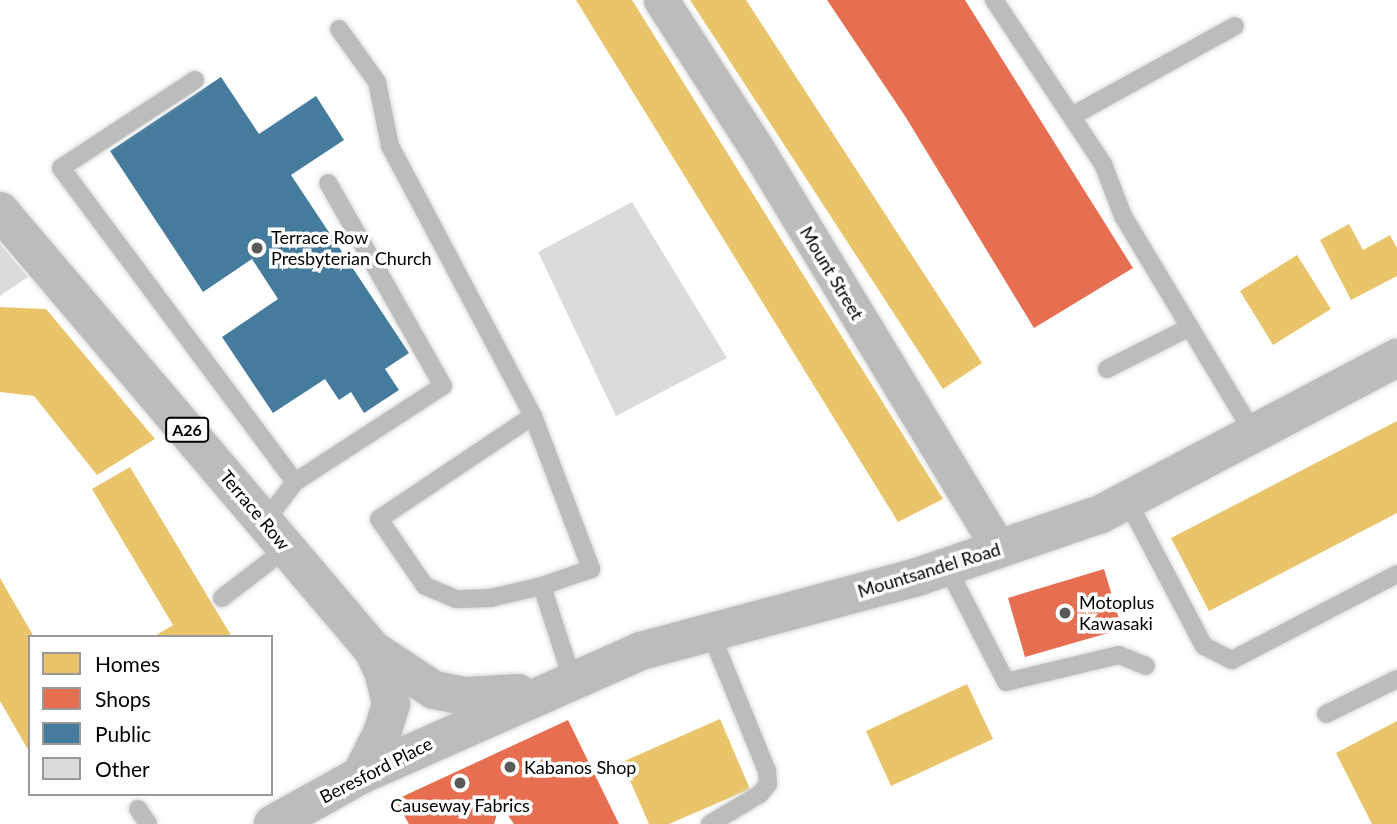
<!DOCTYPE html>
<html>
<head>
<meta charset="utf-8">
<style>
  body { margin:0 }
  #map { position:relative; width:1397px; height:824px; overflow:hidden; background:#fff; font-family:Lato,sans-serif }
  div>[style] { position:absolute }
  [style*='--x'] { left:calc(var(--x)*1px); top:calc(var(--y)*1px); width:calc(var(--w)*1px); rotate:calc(var(--a)*1deg) }
  .homes>* { inset:0; background:#e9c46a }
  .shops>* { inset:0; background:#e76f51 }
  .public>* { inset:0; background:#457b9d }
  .building>* { inset:0; background:#dbdbdb }
  .roads { filter:drop-shadow(0 0 2px #dbdbdb) drop-shadow(0 0 2px #dbdbdb) }
  .service>* { height:18px; margin:-9px; padding:0 9px; transform-origin:9px; border-radius:9px; background:#bcbcbc }
  .minor>* { height:35px; margin:-17.5px; padding:0 17.5px; transform-origin:17.5px; border-radius:17.5px; background:#bcbcbc }
  .tertiary>* { height:38px; margin:-19px; padding:0 19px; transform-origin:19px; border-radius:19px; background:#bcbcbc }
  .primary>* { height:38px; margin:-19px; padding:0 19px; transform-origin:19px; border-radius:19px; background:#bcbcbc }
  .dots>* { width:19px; height:19px; translate:-50% -50%; box-sizing:border-box; border:4px solid #fff; border-radius:50% }
  span { translate:-50% -50%; white-space:nowrap; text-align:center; line-height:1.15; -webkit-text-stroke:7px #fff; paint-order:stroke }
  .shield-label span { padding:2px 5px; background:#fff; border:2px solid; border-radius:5px; -webkit-text-stroke-width:0 }
  .shield-label { font-size:16px; color:#000; font-weight:700 }
  .poi-label { font-size:18px; color:#000 }
  .left { translate:0 -50%; text-align:left }
  .street-label { font-size:18px; color:#000 }
  .legend { position:absolute; left:28px; top:635px; width:245px; height:161px; box-sizing:border-box; background:#fff; border:2px solid #999; margin:0; padding:9px 12px; list-style:none; font-size:21px; color:#000 }
  .legend li { display:flex; align-items:center; gap:14px; height:35px }
  .legend b { width:35px; border:2px solid #999 }
</style>
</head>
<body>
<div id="map">
  <div class="homes">
    <i style="clip-path:polygon(576px 0,632px 0,943px 499px,898px 522px)"></i>
    <i style="clip-path:polygon(690px 0,746px 0,982px 363px,943px 389px)"></i>
    <i style="clip-path:polygon(1349px 224px,1363px 250px,1390px 235px,1397px 248px,1397px 276px,1351px 300px,1320px 240px)"></i>
    <i style="clip-path:polygon(1297px 255px,1331px 309px,1273px 345px,1240px 291px)"></i>
    <i style="clip-path:polygon(0 307px,46px 309px,155px 439px,97px 475px,34px 396px,0 392px)"></i>
    <i style="clip-path:polygon(1397px 421px,1397px 513px,1209px 611px,1171px 538px)"></i>
    <i style="clip-path:polygon(130px 467px,232px 637px,153px 637px,173px 625px,92px 489px)"></i>
    <i style="clip-path:polygon(0 578px,34px 637px,30px 637px,30px 753px,0 701px)"></i>
    <i style="clip-path:polygon(967px 684px,993px 739px,891px 786px,866px 731px)"></i>
    <i style="clip-path:polygon(720px 719px,750px 789px,669px 824px,649px 824px,622px 762px)"></i>
    <i style="clip-path:polygon(1397px 721px,1397px 824px,1372px 824px,1336px 753px)"></i>
  </div>
  <div class="shops">
    <i style="clip-path:polygon(827px 0,965px 0,1133px 268px,1034px 328px,905px 116px)"></i>
    <i style="clip-path:polygon(1104px 569px,1122px 629px,1025px 657px,1008px 598px)"></i>
    <i style="clip-path:polygon(568px 720px,619px 824px,514px 824px,500px 804px,494px 824px,409px 824px,395px 800px)"></i>
  </div>
  <div class="public">
    <i style="clip-path:polygon(221px 77px,259px 134px,316px 96px,344px 140px,291px 175px,409px 353px,385px 369px,399px 390px,364px 413px,351px 392px,339px 400px,325px 379px,273px 413px,222px 337px,278px 299px,252px 259px,203px 292px,110px 151px)"></i>
  </div>
  <div class="building">
    <i style="clip-path:polygon(632px 202px,727px 358px,616px 416px,538px 252px)"></i>
    <i style="clip-path:polygon(0 244px,28px 277px,0 296px)"></i>
  </div>
  <div class="roads">
    <div class="service">
      <i style="--x:994;--y:0;--w:197;--a:56.4"></i>
      <i style="--x:1103;--y:164;--w:56;--a:69"></i>
      <i style="--x:1123;--y:216;--w:257;--a:59"></i>
      <i style="--x:339;--y:29;--w:65;--a:54.4"></i>
      <i style="--x:377;--y:82;--w:65;--a:78.5"></i>
      <i style="--x:390;--y:146;--w:306;--a:62.1"></i>
      <i style="--x:195;--y:80;--w:160;--a:146.7"></i>
      <i style="--x:61;--y:168;--w:392;--a:53.3"></i>
      <i style="--x:1072;--y:116;--w:186;--a:-28.9"></i>
      <i style="--x:1107;--y:369;--w:93;--a:-26.8"></i>
      <i style="--x:1128;--y:502;--w:163;--a:62.2"></i>
      <i style="--x:1204;--y:646;--w:31;--a:27"></i>
      <i style="--x:1232;--y:660;--w:186;--a:-27.5"></i>
      <i style="--x:265;--y:521;--w:49;--a:-52.4"></i>
      <i style="--x:295;--y:482;--w:176;--a:-33"></i>
      <i style="--x:443;--y:386;--w:233;--a:-119.5"></i>
      <i style="--x:947;--y:567;--w:129;--a:62.8"></i>
      <i style="--x:1006;--y:682;--w:116;--a:-13.4"></i>
      <i style="--x:1119;--y:655;--w:29;--a:22"></i>
      <i style="--x:542;--y:586;--w:53;--a:167"></i>
      <i style="--x:490;--y:598;--w:34;--a:178"></i>
      <i style="--x:456;--y:599;--w:34;--a:-157"></i>
      <i style="--x:425;--y:586;--w:81;--a:-124.5"></i>
      <i style="--x:379;--y:519;--w:185;--a:-33.8"></i>
      <i style="--x:533;--y:416;--w:164;--a:69.2"></i>
      <i style="--x:591;--y:569;--w:52;--a:160.9"></i>
      <i style="--x:542;--y:586;--w:98;--a:72.1"></i>
      <i style="--x:222;--y:598;--w:82;--a:-37.6"></i>
      <i style="--x:1326;--y:714;--w:79;--a:-26.2"></i>
      <i style="--x:138;--y:809;--w:18;--a:56"></i>
      <i style="--x:710;--y:824;--w:58;--a:-31"></i>
      <i style="--x:760;--y:794;--w:13;--a:-51"></i>
      <i style="--x:768;--y:784;--w:13;--a:-94"></i>
      <i style="--x:767;--y:771;--w:151;--a:-112.2"></i>
    </div>
    <div class="minor">
      <i style="--x:661;--y:0;--w:177;--a:57.2"></i>
      <i style="--x:757;--y:149;--w:468;--a:58.8"></i>
    </div>
    <div class="tertiary">
      <i style="--x:373;--y:650;--w:73;--a:33.3"></i>
      <i style="--x:434;--y:690;--w:33;--a:11"></i>
      <i style="--x:466;--y:696;--w:52;--a:-3.3"></i>
      <i style="--x:361;--y:775;--w:306;--a:-23.9"></i>
      <i style="--x:641;--y:651;--w:286;--a:-15"></i>
      <i style="--x:917;--y:577;--w:194;--a:-18.9"></i>
      <i style="--x:1101;--y:514;--w:335;--a:-27.8"></i>
    </div>
    <div class="primary">
      <i style="--x:0;--y:211;--w:576;--a:49.65"></i>
      <i style="--x:373;--y:650;--w:23;--a:65"></i>
      <i style="--x:383;--y:671;--w:34;--a:76"></i>
      <i style="--x:391;--y:704;--w:28;--a:107"></i>
      <i style="--x:383;--y:731;--w:49;--a:116.6"></i>
      <i style="--x:361;--y:775;--w:101;--a:150.9"></i>
    </div>
  </div>
  <div class="dots">
    <i style="left:257px;top:248px;background:#595959"></i>
    <i style="left:1065px;top:613px;background:#595959"></i>
    <i style="left:510px;top:767px;background:#595959"></i>
    <i style="left:460px;top:783px;background:#595959"></i>
  </div>
  <div class="shield-label">
    <span style="left:187px;top:430px">A26</span>
  </div>
  <div class="poi-label">
    <span class="left" style="left:271px;top:248px">Terrace Row<br>Presbyterian Church</span>
    <span class="left" style="left:1079px;top:613px">Motoplus<br>Kawasaki</span>
    <span class="left" style="left:524px;top:767px">Kabanos Shop</span>
    <span style="left:460px;top:805px">Causeway Fabrics</span>
  </div>
  <div class="street-label">
    <span style="left:832px;top:273px;rotate:59deg">Mount Street</span>
    <span style="left:255px;top:510px;rotate:50deg">Terrace Row</span>
    <span style="left:929px;top:570px;rotate:-17deg">Mountsandel Road</span>
    <span style="left:376px;top:770px;rotate:-27deg">Beresford Place</span>
  </div>
  <ul class="legend">
  <li><b style="height:19px;background:#e9c46a"></b>Homes</li>
  <li><b style="height:19px;background:#e76f51"></b>Shops</li>
  <li><b style="height:19px;background:#457b9d"></b>Public</li>
  <li><b style="height:19px;background:#dbdbdb"></b>Other</li>
  </ul>
</div>
</body>
</html>
